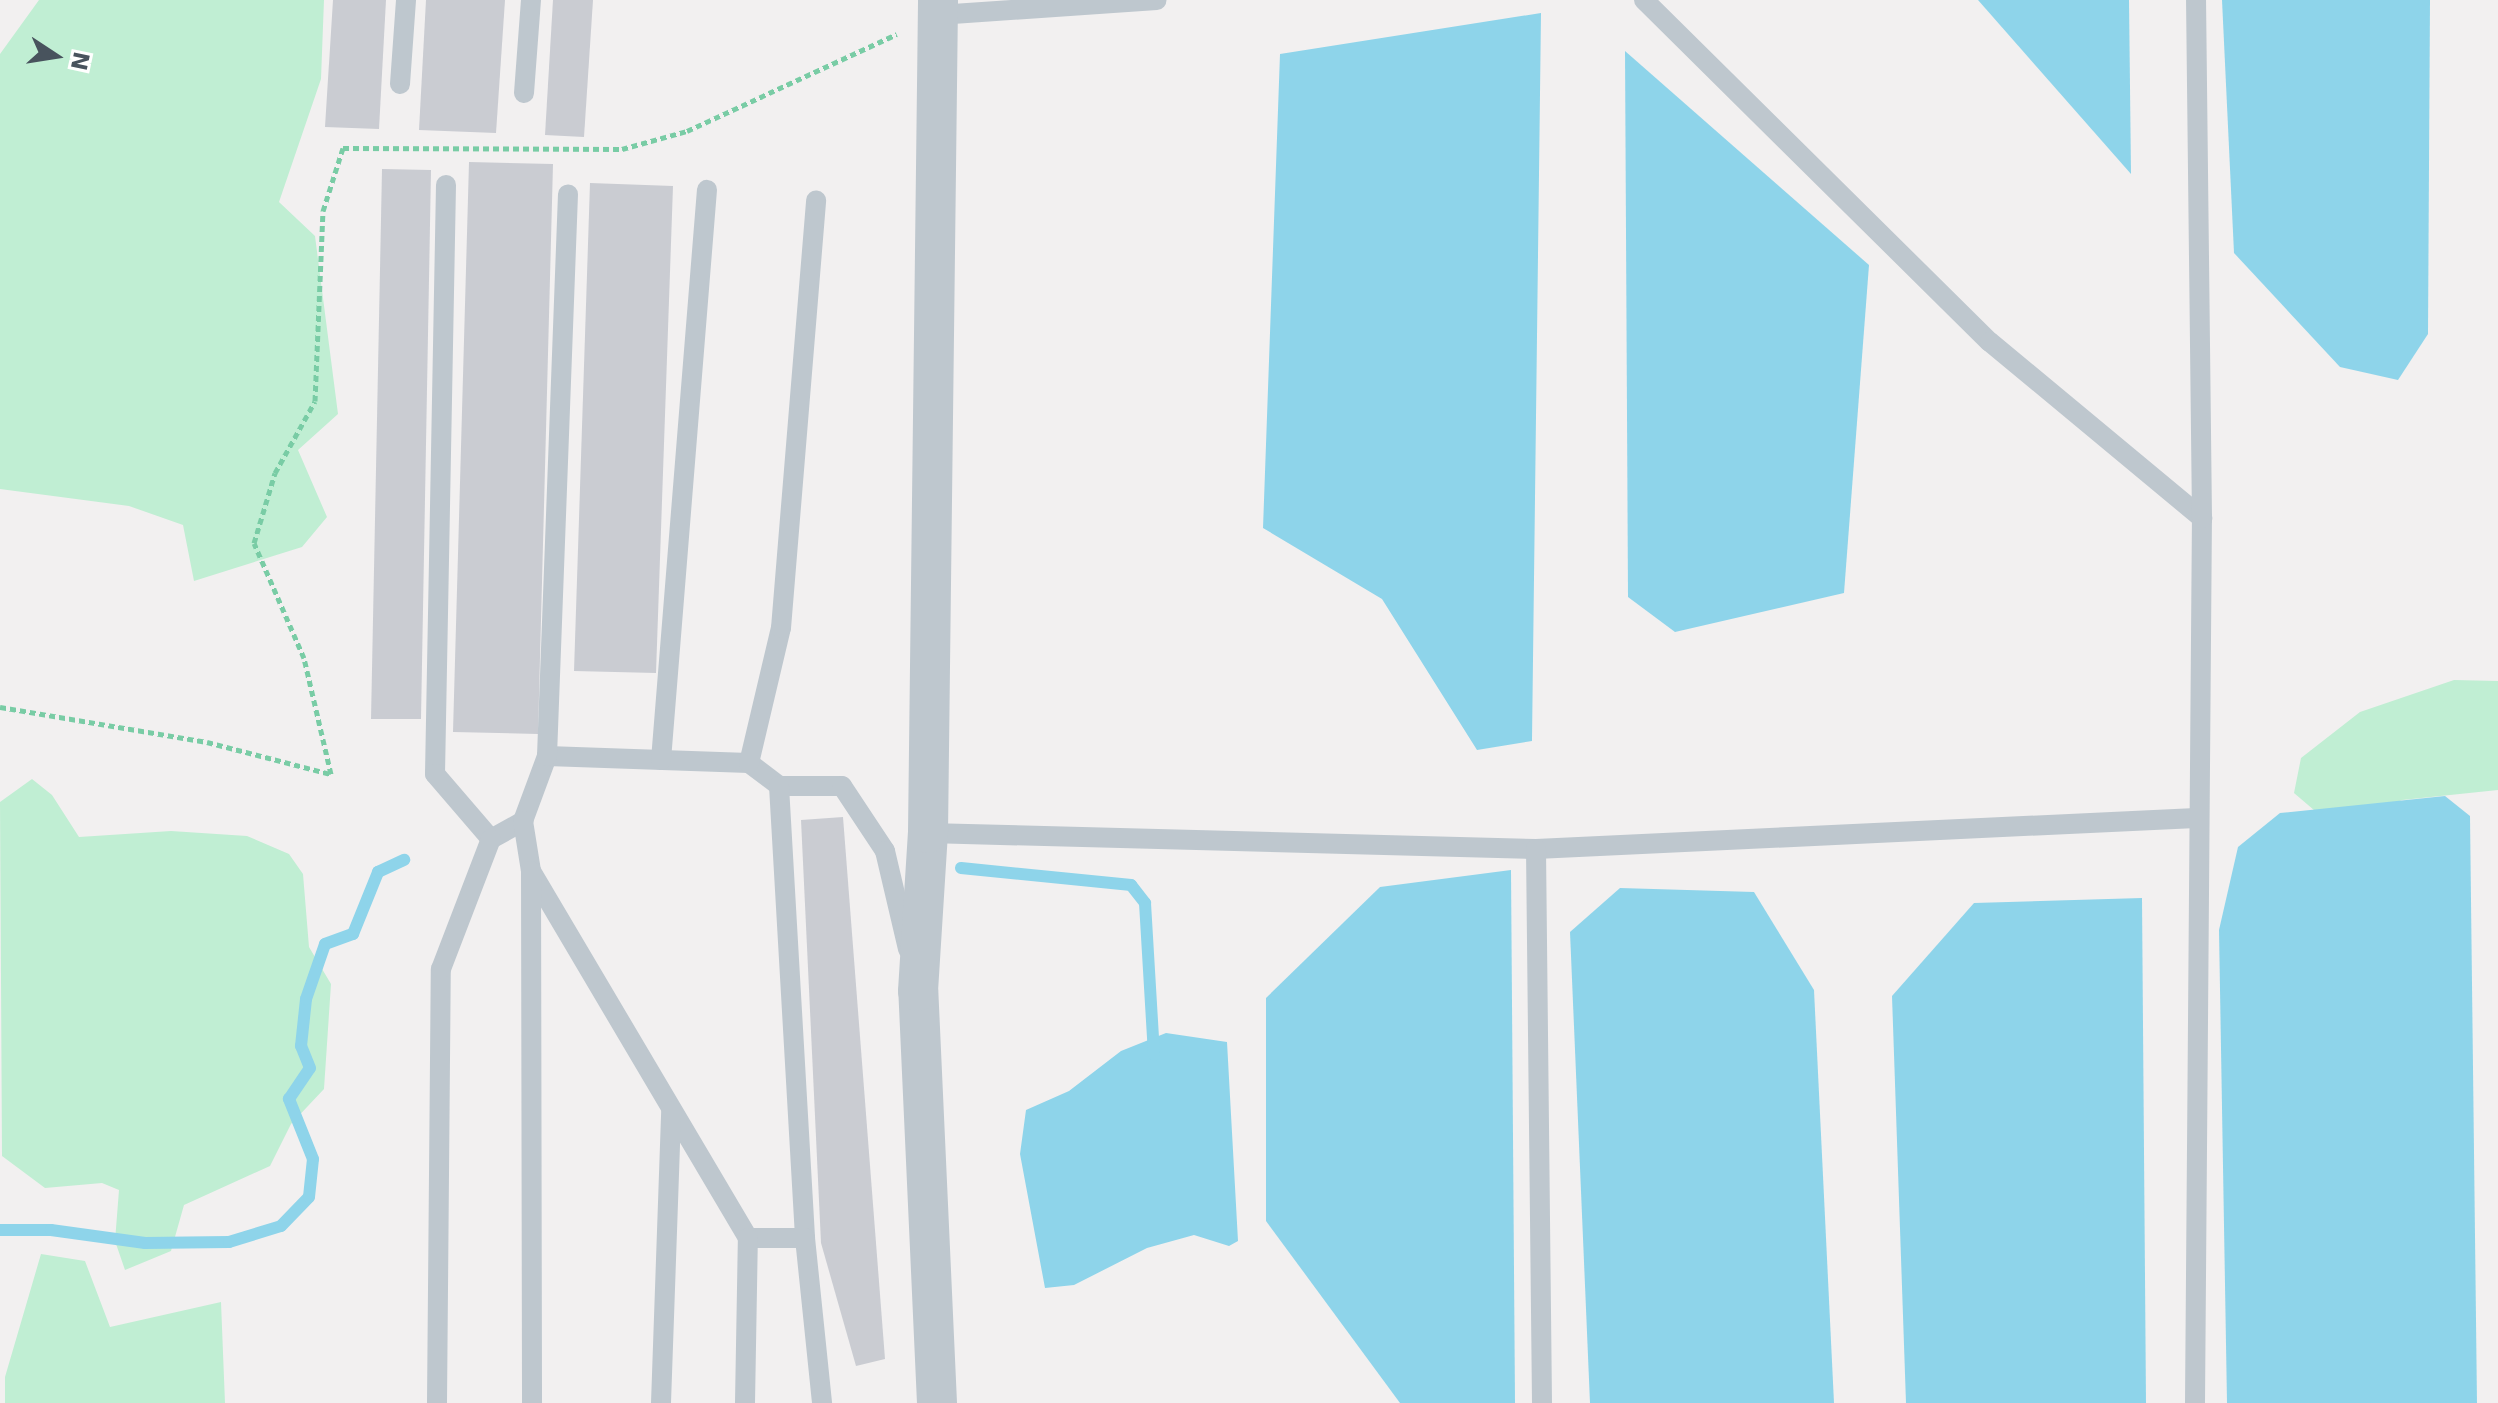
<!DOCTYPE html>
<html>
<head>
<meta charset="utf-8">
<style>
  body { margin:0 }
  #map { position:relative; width:2498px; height:1403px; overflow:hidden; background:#f2f0f0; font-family:"DejaVu Sans",sans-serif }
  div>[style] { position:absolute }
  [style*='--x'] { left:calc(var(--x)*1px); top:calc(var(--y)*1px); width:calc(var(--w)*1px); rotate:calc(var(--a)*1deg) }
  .green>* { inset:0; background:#c0eed3 }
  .water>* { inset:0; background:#8ed4ea }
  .stream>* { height:12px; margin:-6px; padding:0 6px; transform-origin:6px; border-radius:6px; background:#8ed4ea }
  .building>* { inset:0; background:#caccd2 }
  .path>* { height:5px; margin-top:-2.5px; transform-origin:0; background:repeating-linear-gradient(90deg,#79cca5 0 6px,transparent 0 10px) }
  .lane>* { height:20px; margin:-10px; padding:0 10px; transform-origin:10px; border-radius:10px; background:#bec7ce }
  .street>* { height:40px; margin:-20px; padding:0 20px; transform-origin:20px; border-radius:20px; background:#bec7ce }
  span { translate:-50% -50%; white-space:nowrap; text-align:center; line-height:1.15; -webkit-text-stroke:6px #fff; paint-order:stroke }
  .north { position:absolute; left:16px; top:16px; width:80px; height:80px; -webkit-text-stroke:6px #fff; paint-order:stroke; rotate:102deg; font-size:22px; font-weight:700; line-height:32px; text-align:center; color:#48535d }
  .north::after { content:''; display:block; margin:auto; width:28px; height:36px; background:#48535d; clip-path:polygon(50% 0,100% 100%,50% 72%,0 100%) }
</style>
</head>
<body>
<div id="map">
  <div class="green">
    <i style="clip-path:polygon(39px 0,324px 0,321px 79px,279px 202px,315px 236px,338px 414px,298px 450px,327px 517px,302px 547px,194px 581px,183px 525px,129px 506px,0 489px,0 54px)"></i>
    <i style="clip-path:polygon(2454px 680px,2498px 681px,2498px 790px,2402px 800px,2335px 828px,2294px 793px,2301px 758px,2360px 712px)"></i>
    <i style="clip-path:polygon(32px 779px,52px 795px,79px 837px,171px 831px,247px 836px,289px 854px,303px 874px,309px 947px,331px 984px,324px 1089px,291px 1124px,270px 1166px,184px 1205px,171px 1251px,125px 1270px,115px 1241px,119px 1190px,102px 1183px,45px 1188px,2px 1156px,0 802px)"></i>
    <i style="clip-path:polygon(41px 1254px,85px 1261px,110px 1327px,221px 1302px,225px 1403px,5px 1403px,5px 1377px)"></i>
  </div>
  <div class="water">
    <i style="clip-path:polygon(1978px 0,2129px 0,2131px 174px)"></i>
    <i style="clip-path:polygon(2222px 0,2430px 0,2428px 334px,2398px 380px,2340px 367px,2234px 253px)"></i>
    <i style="clip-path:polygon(1541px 13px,1532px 741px,1477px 750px,1382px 599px,1263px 528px,1280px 54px)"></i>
    <i style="clip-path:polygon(1625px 51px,1869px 265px,1844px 593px,1675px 632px,1628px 597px)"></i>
    <i style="clip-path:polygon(2445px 796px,2470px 816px,2477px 1403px,2227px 1403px,2219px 930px,2238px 847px,2280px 813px)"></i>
    <i style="clip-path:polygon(1511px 870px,1515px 1403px,1400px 1403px,1266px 1221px,1266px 998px,1380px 887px)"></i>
    <i style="clip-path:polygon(1620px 888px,1754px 892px,1814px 990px,1834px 1403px,1590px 1403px,1570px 932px)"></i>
    <i style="clip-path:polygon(2142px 898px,2146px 1403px,1906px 1403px,1892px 996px,1974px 903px)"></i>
    <i style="clip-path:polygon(1166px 1033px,1227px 1042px,1238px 1241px,1229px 1246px,1194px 1235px,1147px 1248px,1074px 1285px,1045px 1288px,1020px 1154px,1026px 1110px,1069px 1091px,1121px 1051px)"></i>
  </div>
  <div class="stream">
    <i style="--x:961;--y:868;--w:171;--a:5.7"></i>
    <i style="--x:1131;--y:885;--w:23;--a:52"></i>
    <i style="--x:1145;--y:903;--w:152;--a:86.6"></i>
    <i style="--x:0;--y:1230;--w:51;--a:0"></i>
    <i style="--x:51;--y:1230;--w:95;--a:7.9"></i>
    <i style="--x:145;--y:1243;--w:84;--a:-0.7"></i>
    <i style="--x:229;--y:1242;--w:54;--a:-17.1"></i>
    <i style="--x:281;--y:1226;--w:40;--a:-46"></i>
    <i style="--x:309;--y:1197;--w:38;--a:-84"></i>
    <i style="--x:313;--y:1159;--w:65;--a:-111.8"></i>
    <i style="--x:289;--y:1099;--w:37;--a:-56"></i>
    <i style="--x:310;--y:1068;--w:24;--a:-112"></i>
    <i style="--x:301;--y:1046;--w:47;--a:-83.9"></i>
    <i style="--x:306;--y:999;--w:58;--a:-70.9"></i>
    <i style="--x:325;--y:944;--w:30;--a:-20"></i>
    <i style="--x:353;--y:934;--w:67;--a:-68"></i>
    <i style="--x:378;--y:872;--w:29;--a:-25"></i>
  </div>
  <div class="building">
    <i style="clip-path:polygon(333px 0,386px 0,379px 129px,325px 127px)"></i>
    <i style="clip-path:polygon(426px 0,505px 0,496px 133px,419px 130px)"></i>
    <i style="clip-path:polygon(553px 0,593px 0,584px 137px,545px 135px)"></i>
    <i style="clip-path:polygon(469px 162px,553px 164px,538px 734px,453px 732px)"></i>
    <i style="clip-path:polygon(382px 169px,431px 170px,421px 719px,371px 719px)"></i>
    <i style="clip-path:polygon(590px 183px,673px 186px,656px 673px,574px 671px)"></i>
    <i style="clip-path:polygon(843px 817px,885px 1359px,856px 1366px,821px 1243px,801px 820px)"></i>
  </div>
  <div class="path">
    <i style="--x:0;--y:707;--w:210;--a:9.6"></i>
    <i style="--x:207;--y:742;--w:128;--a:14.5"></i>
    <i style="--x:331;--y:774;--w:119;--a:-103.1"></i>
    <i style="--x:304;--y:658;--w:125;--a:-113.5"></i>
    <i style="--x:254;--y:543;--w:73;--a:-73.3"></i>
    <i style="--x:275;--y:473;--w:82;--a:-60.9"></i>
    <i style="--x:315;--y:401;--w:190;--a:-87.6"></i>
    <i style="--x:323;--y:211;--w:66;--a:-72.4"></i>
    <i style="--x:343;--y:148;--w:279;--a:0.2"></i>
    <i style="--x:622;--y:149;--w:67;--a:-15.5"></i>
    <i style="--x:687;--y:131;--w:231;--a:-24.8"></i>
  </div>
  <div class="lane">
    <i style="--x:1644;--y:0;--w:486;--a:44.7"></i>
    <i style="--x:1990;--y:342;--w:276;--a:39.7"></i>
    <i style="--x:938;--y:15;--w:219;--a:-3.9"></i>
    <i style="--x:400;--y:84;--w:84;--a:-85.9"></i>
    <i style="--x:524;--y:93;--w:93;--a:-85.7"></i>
    <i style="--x:446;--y:185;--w:589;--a:91.07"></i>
    <i style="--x:435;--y:774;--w:86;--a:49.3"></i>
    <i style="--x:491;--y:839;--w:37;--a:-29"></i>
    <i style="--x:523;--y:821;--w:69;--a:-69.7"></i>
    <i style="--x:547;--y:756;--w:202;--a:2"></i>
    <i style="--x:749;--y:763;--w:38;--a:37"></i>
    <i style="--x:779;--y:786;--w:63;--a:0"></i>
    <i style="--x:842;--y:786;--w:78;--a:56.5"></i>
    <i style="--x:885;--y:851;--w:101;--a:76.8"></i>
    <i style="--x:547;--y:756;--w:562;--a:-87.86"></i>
    <i style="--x:661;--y:760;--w:572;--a:-85.39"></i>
    <i style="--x:749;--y:763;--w:139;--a:-76.7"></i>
    <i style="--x:781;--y:628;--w:429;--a:-85.3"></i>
    <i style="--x:779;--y:786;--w:453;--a:86.7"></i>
    <i style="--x:805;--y:1238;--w:166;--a:84.1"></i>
    <i style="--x:523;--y:821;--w:51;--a:80.9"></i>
    <i style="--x:531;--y:871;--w:426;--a:59.4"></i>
    <i style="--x:748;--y:1238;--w:57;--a:0"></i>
    <i style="--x:928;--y:833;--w:608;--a:1.51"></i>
    <i style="--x:1536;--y:849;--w:661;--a:-2.69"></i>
    <i style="--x:1536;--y:849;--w:554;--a:89.38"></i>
    <i style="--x:531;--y:871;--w:532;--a:89.89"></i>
    <i style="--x:437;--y:1403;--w:434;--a:-89.5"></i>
    <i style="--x:441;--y:969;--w:139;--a:-69"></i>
    <i style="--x:661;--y:1403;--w:292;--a:-88"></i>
    <i style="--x:745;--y:1403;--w:165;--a:-89"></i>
    <i style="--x:2195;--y:1403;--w:885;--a:-89.55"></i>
    <i style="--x:2202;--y:518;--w:518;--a:-90.66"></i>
  </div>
  <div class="street">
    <i style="--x:937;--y:1403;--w:412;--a:-92.6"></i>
    <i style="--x:918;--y:991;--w:158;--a:-86.4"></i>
    <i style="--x:928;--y:833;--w:833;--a:-89.31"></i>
  </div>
  <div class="north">N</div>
</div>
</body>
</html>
